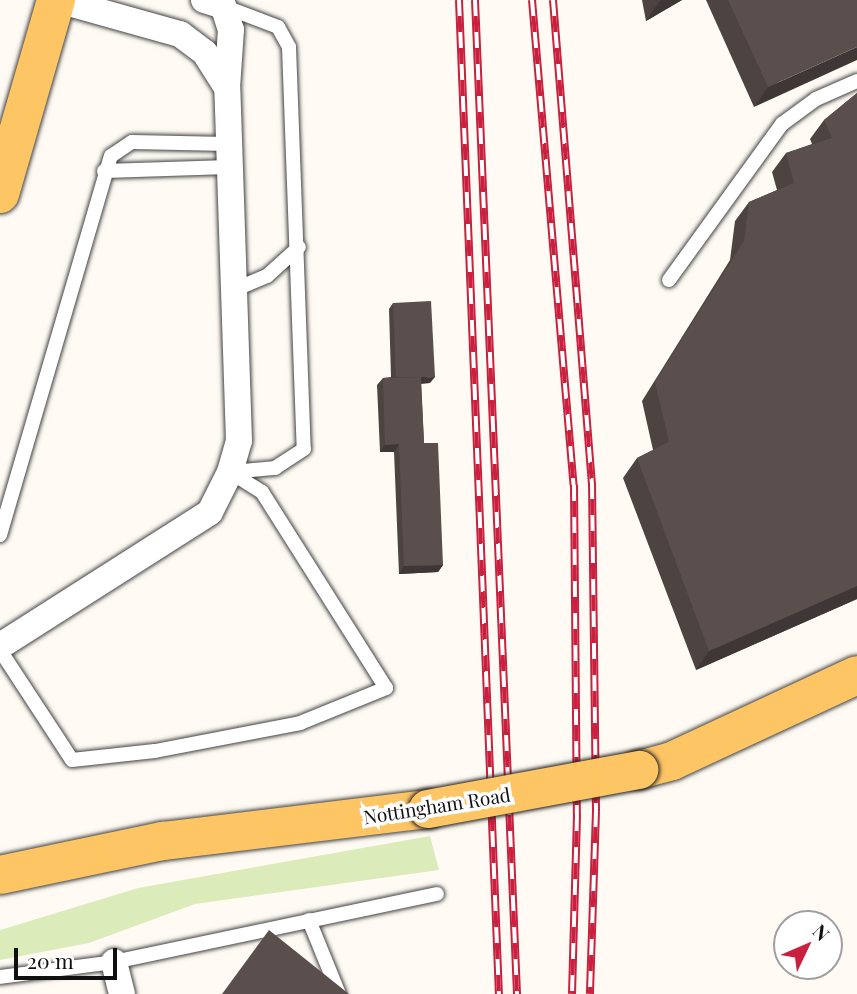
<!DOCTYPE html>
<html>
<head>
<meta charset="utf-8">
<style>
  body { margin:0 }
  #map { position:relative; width:857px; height:994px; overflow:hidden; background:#fffbf4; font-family:"Playfair Display",serif }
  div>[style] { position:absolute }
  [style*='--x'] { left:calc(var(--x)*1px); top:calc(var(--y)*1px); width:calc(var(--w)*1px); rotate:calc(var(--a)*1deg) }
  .green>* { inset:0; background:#dbecba }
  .roads { filter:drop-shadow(0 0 2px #434343) drop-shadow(0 0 2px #434343) }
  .lane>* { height:14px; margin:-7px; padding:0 7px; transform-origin:7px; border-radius:7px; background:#fff }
  .street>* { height:26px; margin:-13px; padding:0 13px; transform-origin:13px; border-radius:13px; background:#fff }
  .primary>* { height:38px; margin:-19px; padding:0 19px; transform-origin:19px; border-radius:19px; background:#fec565 }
  .rail>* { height:8px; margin-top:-4px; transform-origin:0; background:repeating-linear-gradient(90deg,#fff 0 16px,#c8203e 0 32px); box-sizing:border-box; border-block:2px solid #c8203e }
  .bridges { filter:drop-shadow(0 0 2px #212121) drop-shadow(0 0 2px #212121) }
  .primary-bridge>* { height:38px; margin:-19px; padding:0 19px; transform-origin:19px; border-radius:19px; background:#fec565 }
  .wall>* { inset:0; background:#4d4441 }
  .shaded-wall>* { inset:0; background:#3f3735 }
  .building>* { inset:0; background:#5a4f4c }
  span { translate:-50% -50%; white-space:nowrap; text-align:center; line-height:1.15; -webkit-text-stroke:7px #fff; paint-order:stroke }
  .street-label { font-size:19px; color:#101010 }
  .north { position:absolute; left:773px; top:910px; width:70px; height:70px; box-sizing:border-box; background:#fff; border:2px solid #9f9f9f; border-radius:50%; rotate:46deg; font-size:19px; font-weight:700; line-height:28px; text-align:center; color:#101010 }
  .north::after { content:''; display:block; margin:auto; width:24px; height:32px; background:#c8203e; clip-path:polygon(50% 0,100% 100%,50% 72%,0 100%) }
  .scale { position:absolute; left:14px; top:948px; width:103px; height:32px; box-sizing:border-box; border:4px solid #101010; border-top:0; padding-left:9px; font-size:21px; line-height:24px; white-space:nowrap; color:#101010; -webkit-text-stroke:5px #fff; paint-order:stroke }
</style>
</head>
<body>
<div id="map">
  <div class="green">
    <i style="clip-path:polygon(430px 836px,439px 870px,195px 904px,89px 943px,0 960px,0 930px,138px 888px)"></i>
  </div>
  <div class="roads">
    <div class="lane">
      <i style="--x:223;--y:6;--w:59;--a:20.9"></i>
      <i style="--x:278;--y:27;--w:23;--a:61"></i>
      <i style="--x:289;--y:47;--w:402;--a:87.9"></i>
      <i style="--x:304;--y:449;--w:35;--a:147"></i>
      <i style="--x:275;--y:468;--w:45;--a:174.9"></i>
      <i style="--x:104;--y:171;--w:126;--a:-1.8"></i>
      <i style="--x:669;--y:280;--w:193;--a:-54.1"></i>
      <i style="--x:782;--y:124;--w:42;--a:-36.3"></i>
      <i style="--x:816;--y:99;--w:45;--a:-23.7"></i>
      <i style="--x:236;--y:289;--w:34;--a:-23"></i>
      <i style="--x:267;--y:276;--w:43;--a:-42.2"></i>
      <i style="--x:0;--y:535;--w:395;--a:-73.7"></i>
      <i style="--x:111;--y:156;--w:25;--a:-34"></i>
      <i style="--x:132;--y:142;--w:96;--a:1.2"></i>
      <i style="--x:0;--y:650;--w:131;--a:56.8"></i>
      <i style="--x:72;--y:760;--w:83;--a:-6.2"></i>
      <i style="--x:155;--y:751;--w:148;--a:-10.9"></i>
      <i style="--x:300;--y:723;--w:93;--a:-22.1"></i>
      <i style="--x:386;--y:688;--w:232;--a:-122.3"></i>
      <i style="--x:262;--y:492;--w:38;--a:-148"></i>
      <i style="--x:309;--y:920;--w:80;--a:67.9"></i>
      <i style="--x:0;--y:977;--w:115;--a:-7.5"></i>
      <i style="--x:114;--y:962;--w:330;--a:-11.9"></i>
    </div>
    <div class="street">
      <i style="--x:58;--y:0;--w:127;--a:15.6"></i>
      <i style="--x:180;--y:34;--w:31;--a:37"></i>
      <i style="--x:205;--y:53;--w:41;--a:57.8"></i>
      <i style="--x:0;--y:646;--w:249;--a:-32.5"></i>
      <i style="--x:210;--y:512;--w:45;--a:-63.4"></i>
      <i style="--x:230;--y:472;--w:32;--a:-74"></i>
      <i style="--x:239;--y:441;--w:353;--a:-91.9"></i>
      <i style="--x:227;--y:88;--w:58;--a:-86.1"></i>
      <i style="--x:231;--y:30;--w:25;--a:-108"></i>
      <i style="--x:223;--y:6;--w:20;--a:-162"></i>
      <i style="--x:114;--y:962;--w:33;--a:76"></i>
    </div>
    <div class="primary">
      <i style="--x:0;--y:194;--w:202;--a:-73.9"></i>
      <i style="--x:639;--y:770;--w:34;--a:-15"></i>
      <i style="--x:672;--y:761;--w:204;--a:-24.9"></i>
      <i style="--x:0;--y:875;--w:167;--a:-11.8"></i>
      <i style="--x:163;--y:841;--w:267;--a:-6.9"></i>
    </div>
  </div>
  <div class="rail">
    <i style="--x:459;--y:0;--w:995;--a:87.7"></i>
    <i style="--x:475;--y:0;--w:995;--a:87.58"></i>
    <i style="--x:532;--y:0;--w:487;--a:85.1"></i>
    <i style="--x:574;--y:485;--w:330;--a:89.5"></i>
    <i style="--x:577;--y:815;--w:179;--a:91.6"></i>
    <i style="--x:553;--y:0;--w:485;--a:85.4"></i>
    <i style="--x:592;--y:483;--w:328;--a:89.3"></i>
    <i style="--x:596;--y:811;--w:183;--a:91.9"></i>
  </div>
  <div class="bridges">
    <div class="primary-bridge">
      <i style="--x:428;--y:809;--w:215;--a:-10.5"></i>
    </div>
  </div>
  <div class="wall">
    <i style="clip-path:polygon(642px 0,682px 0,646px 21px)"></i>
    <i style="clip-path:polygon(706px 0,857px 0,754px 107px)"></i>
    <i style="clip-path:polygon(857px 93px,857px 599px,696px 670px,623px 478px,637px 458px,653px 450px,642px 401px,730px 260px,735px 221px,749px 202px,777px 190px,772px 172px,786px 153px,812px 144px,810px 139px,824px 120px)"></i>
    <i style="clip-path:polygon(393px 303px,430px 383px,421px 384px,424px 443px,443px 565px,438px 572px,399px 574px,394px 452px,380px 452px,377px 385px,383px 378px,391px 377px,389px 309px)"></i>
  </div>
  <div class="shaded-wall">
    <i style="clip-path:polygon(662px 0,682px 0,646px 21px,659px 2px)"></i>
    <i style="clip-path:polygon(857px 47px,857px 60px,754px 107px,768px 87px)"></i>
    <i style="clip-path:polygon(435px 377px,430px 383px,391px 384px,396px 378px)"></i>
    <i style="clip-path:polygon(399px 444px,394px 452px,380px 452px,385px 445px)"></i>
    <i style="clip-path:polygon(443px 565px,438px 572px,399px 574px,404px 566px)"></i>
    <i style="clip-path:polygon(857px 586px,857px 599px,696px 670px,709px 651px)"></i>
  </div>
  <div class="building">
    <i style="clip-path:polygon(728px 0,857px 0,857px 47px,768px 87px)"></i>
    <i style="clip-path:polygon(857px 93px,857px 586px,709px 651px,637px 458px,669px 442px,655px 382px,744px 241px,749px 202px,794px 183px,786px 153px,832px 138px,824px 120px)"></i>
    <i style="clip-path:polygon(431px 301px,435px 377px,396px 377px,393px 303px)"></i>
    <i style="clip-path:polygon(421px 377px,424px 443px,438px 443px,443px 565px,404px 566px,399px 444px,385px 445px,383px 378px)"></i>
    <i style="clip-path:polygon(269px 930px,349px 994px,222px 994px)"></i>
  </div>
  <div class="street-label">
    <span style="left:437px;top:806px;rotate:-9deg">Nottingham Road</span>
  </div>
  <div class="north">N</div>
  <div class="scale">20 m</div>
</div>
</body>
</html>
